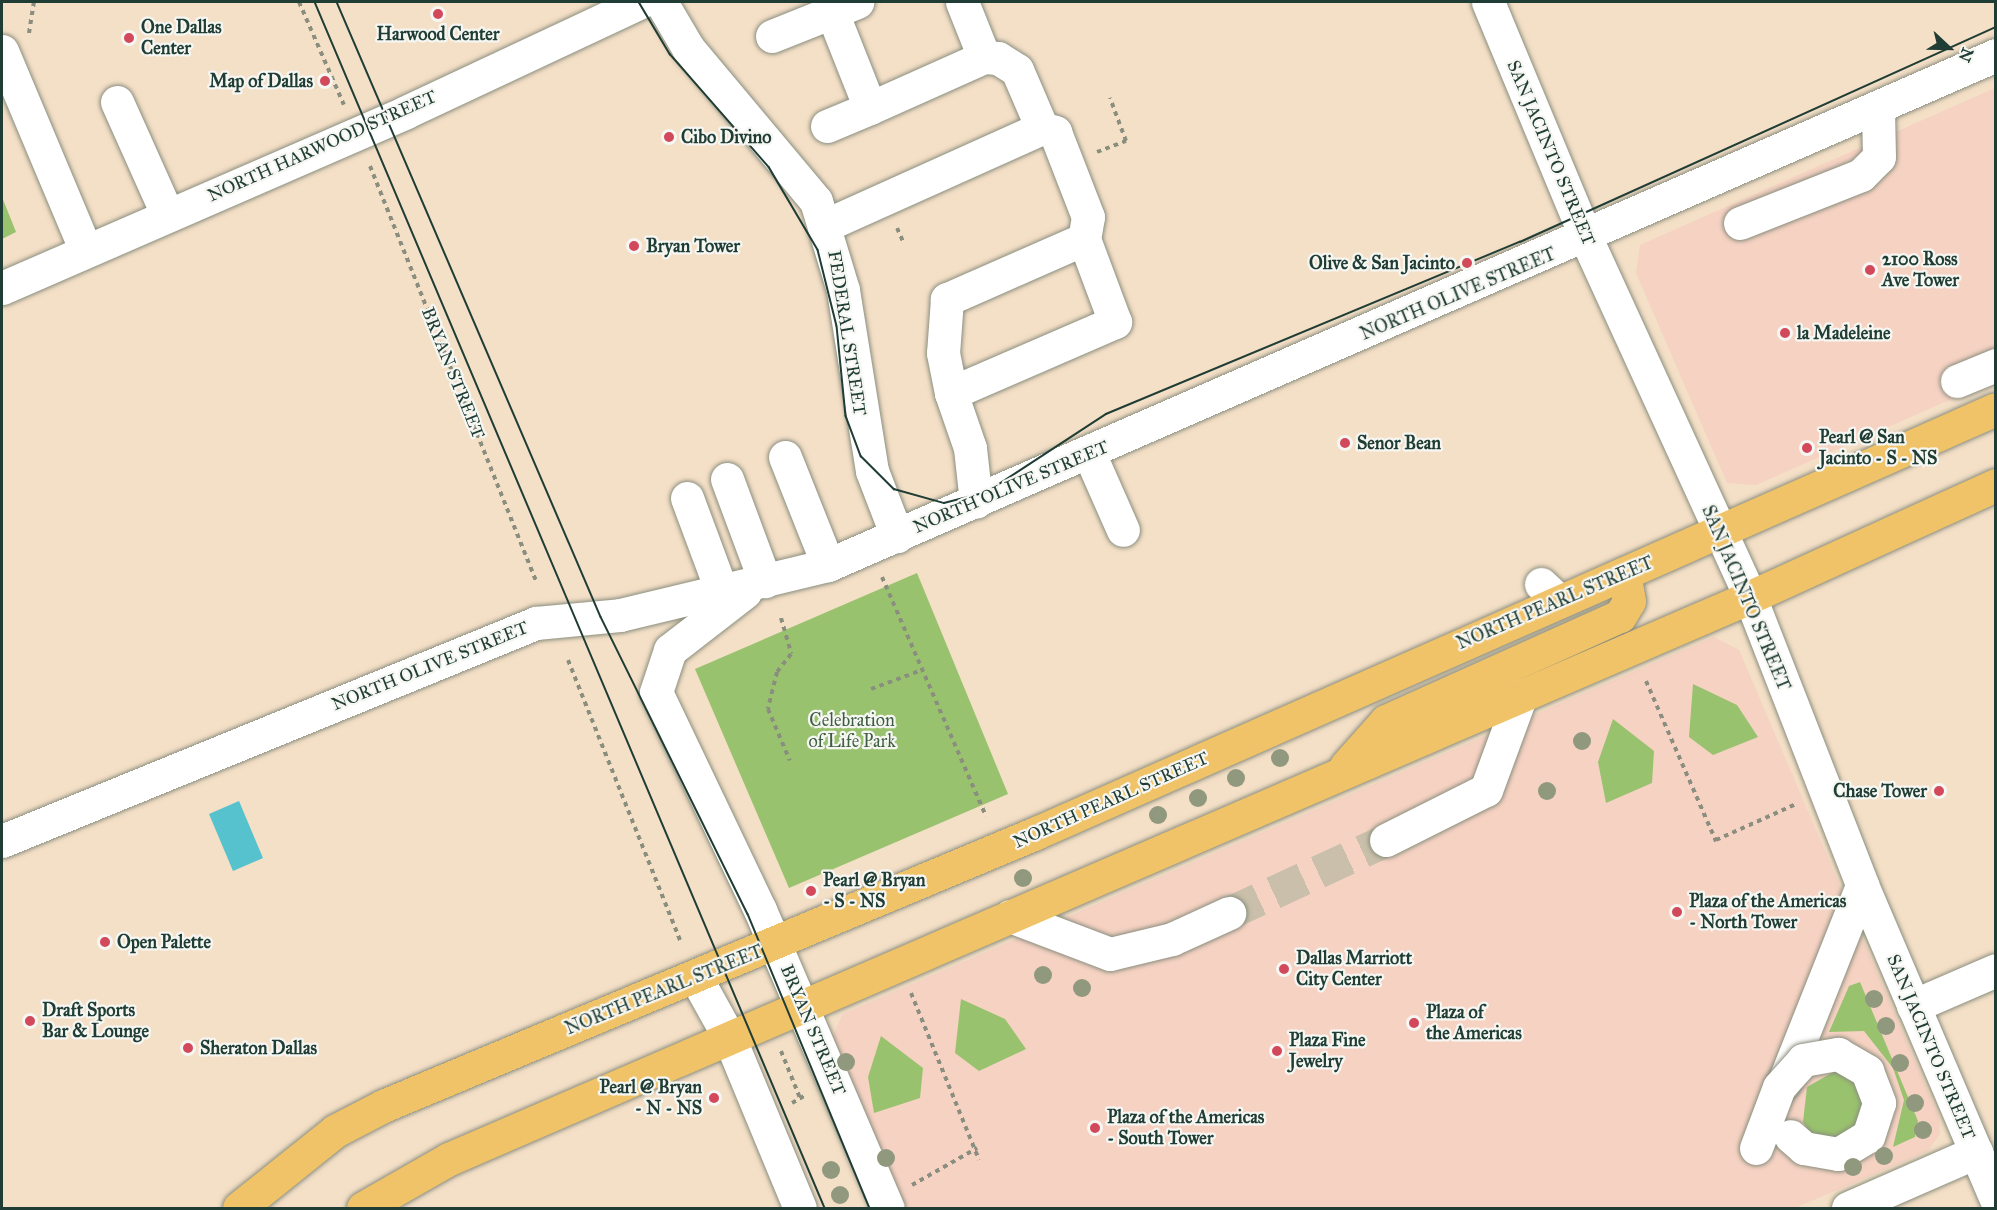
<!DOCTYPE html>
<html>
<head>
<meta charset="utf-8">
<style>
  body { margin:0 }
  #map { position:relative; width:1997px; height:1210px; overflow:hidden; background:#f4dfc7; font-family:"IM FELL Great Primer",serif }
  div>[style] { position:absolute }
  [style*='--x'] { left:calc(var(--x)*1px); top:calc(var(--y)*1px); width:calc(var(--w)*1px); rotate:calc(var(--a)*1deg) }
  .built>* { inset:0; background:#f6d2c3 }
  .green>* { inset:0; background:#99c26e }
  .water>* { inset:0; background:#55c2cd }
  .minor-tunnel>* { height:33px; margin-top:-16.5px; transform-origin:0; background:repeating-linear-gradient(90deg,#c9bfaa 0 33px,transparent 0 49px) }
  .path>* { height:4px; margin-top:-2px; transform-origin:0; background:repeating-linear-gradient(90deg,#8a8e7e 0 4.5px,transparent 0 9px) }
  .roads { filter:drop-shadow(0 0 2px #8a8e7e) drop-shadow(0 0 2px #8a8e7e) }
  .minor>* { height:33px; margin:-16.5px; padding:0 16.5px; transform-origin:16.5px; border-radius:16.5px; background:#fff }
  .major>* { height:33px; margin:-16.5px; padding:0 16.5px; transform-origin:16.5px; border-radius:16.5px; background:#f1c369 }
  .tram>* { height:1.5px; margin:-0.75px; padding:0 0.75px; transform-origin:0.75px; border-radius:0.75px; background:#1f3d34 }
  .bridges { filter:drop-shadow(0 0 2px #8a8e7e) drop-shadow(0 0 2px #8a8e7e) }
  .minor-bridge>* { height:33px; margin:-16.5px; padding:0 16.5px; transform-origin:16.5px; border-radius:16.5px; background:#fff }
  .trees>* { width:18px; height:18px; margin:-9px; border-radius:50%; background:#90987e }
  .dots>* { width:16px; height:16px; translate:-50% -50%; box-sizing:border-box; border:3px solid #f6f6f2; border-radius:50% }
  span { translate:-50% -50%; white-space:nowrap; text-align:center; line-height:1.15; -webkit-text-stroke:4.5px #f6f6f2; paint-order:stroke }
  .poi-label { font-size:18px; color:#1f3d34; font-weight:700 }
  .left { translate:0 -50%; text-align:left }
  .right { translate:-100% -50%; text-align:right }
  .street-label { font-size:18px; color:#1f3d34 }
  .park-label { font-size:18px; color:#3e5e42 }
  .frame { position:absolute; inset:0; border:3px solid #1f3d34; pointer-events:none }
  .north { position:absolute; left:1919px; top:18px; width:60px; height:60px; -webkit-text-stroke:4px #f6f6f2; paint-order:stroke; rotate:112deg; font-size:16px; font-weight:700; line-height:24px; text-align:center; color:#1f3d34 }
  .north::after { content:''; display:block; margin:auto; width:21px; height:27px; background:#1f3d34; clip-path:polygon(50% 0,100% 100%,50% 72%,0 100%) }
</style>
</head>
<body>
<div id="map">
  <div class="built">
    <i style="clip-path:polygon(1995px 88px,1995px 380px,1756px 485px,1727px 483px,1636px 273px,1640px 245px)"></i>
    <i style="clip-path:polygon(1714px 637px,1739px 650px,1939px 1117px,1940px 1134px,1928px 1151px,1795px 1208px,897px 1208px,829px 1043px,843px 1014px)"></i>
  </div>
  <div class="green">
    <i style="clip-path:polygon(2px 197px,16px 232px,2px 239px)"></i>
    <i style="clip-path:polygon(917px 573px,1008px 794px,789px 888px,695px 669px)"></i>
    <i style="clip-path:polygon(1693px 684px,1737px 705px,1758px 737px,1713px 755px,1689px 737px)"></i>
    <i style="clip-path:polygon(1613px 719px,1654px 751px,1652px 783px,1606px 803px,1598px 762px)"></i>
    <i style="clip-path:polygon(1860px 982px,1918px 1121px,1915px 1137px,1893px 1147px,1904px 1100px,1893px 1068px,1864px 1031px,1829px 1032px,1849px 986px)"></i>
    <i style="clip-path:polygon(961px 999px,1005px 1019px,1026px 1049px,979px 1071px,955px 1053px)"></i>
    <i style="clip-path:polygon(881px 1036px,923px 1068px,920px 1098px,874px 1113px,868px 1077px)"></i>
    <i style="clip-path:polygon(1837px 1070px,1868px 1085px,1857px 1140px,1810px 1133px,1803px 1122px,1807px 1087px)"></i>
  </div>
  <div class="water">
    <i style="clip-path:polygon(239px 801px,263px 858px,233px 871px,209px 814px)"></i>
  </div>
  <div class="minor-tunnel">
    <i style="--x:1229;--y:913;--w:173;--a:-24.9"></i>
  </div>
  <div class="path">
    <i style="--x:299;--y:2;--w:112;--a:66.4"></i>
    <i style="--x:29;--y:33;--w:31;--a:-81"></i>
    <i style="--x:1097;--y:152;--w:31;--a:-21"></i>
    <i style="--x:1126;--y:141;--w:46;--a:-110.4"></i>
    <i style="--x:370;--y:166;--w:446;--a:68.2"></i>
    <i style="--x:897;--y:228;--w:17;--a:66"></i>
    <i style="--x:882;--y:577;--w:261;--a:66.5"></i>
    <i style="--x:781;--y:618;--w:37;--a:74"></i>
    <i style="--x:791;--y:654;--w:23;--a:128"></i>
    <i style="--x:777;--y:672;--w:38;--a:104"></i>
    <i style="--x:768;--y:709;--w:56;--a:67.1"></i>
    <i style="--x:568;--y:660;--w:304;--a:68.2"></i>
    <i style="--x:1646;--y:681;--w:175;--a:66.4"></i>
    <i style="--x:871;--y:689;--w:54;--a:-20.4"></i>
    <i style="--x:1716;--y:840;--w:88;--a:-24.2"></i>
    <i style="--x:911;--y:993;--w:180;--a:67.8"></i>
    <i style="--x:781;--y:1051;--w:51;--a:68"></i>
    <i style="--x:792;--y:1103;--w:16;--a:-30"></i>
    <i style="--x:912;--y:1185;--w:75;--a:-29.6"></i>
  </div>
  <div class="roads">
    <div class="minor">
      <i style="--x:661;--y:2;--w:53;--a:59.6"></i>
      <i style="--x:688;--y:48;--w:199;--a:50.1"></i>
      <i style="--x:816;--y:201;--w:93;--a:73.1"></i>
      <i style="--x:843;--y:290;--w:183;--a:80.9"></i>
      <i style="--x:872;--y:471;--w:70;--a:69"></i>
      <i style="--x:828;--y:2;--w:114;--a:68.4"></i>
      <i style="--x:870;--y:108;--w:125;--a:-24.1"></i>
      <i style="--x:984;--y:57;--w:59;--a:-111.8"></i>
      <i style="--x:1488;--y:2;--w:256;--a:67.4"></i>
      <i style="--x:1586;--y:238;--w:395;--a:65.4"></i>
      <i style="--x:1750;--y:597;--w:309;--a:68.7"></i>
      <i style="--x:1862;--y:885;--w:341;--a:66.9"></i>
      <i style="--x:772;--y:36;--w:92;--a:-21.8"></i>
      <i style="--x:2;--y:51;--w:217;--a:67.2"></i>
      <i style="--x:117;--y:102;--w:123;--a:65.9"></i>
      <i style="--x:827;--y:126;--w:47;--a:-22.7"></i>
      <i style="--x:1042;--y:128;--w:14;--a:17"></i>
      <i style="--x:1055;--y:132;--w:91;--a:68.8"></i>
      <i style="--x:1088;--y:217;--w:22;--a:100"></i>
      <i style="--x:1740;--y:223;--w:130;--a:-21.6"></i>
      <i style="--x:1861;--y:175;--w:25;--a:-45"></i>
      <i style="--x:1879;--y:157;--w:49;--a:-91.2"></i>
      <i style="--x:826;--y:225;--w:237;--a:-24.2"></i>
      <i style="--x:1042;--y:128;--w:63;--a:-113.3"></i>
      <i style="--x:1017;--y:70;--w:22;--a:-148"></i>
      <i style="--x:998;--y:58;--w:14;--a:-176"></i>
      <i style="--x:2;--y:288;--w:441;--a:-23.5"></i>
      <i style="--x:406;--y:112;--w:259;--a:-25.1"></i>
      <i style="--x:1957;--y:381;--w:42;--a:-22.3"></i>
      <i style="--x:951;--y:393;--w:179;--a:-23.4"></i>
      <i style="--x:1115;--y:322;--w:89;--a:-110.5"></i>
      <i style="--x:1084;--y:239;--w:150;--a:156.3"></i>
      <i style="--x:947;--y:299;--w:54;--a:94.2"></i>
      <i style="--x:943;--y:353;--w:41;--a:78.7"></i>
      <i style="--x:951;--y:393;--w:58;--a:70.9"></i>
      <i style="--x:970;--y:448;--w:54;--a:83.7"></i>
      <i style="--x:1089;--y:453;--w:84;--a:66.2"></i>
      <i style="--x:785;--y:457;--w:116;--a:68.3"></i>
      <i style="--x:727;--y:479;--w:109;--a:69.6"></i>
      <i style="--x:687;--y:498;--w:100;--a:69.6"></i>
      <i style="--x:1541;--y:584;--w:25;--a:43"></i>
      <i style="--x:745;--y:592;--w:95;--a:142.3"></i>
      <i style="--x:670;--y:650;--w:44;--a:108.4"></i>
      <i style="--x:656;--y:692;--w:242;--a:64.5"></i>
      <i style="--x:760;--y:910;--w:324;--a:66.8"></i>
      <i style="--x:1386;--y:840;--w:112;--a:-26.6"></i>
      <i style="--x:1486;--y:790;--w:101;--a:-69.8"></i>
      <i style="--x:2;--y:841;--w:577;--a:-22.21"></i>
      <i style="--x:536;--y:623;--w:84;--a:-5.4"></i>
      <i style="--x:620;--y:615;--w:214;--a:-13.5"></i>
      <i style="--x:828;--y:565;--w:1274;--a:-23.59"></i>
      <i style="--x:1010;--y:916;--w:107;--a:20.8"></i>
      <i style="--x:1110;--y:954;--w:64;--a:-13.6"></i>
      <i style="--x:1172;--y:939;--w:63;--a:-24.5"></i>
      <i style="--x:695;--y:976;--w:70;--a:60.9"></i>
      <i style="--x:729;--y:1037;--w:185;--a:67.5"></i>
      <i style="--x:1913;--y:1006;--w:90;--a:-23.4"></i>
      <i style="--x:1783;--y:1084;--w:214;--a:-68.3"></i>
      <i style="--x:1848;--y:1208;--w:140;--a:-23.6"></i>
    </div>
    <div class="major">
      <i style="--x:1346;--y:766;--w:60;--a:-48.4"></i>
      <i style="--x:1386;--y:721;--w:256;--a:-24.2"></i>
      <i style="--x:1620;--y:616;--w:17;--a:-59"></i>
      <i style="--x:1629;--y:601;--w:28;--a:-100"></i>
      <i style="--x:239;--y:1208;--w:123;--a:-38.7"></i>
      <i style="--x:335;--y:1131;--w:54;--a:-27.5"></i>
      <i style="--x:383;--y:1106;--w:708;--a:-22.69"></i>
      <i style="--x:1036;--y:833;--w:1049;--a:-23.83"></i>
      <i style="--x:363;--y:1208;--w:99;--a:-29.7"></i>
      <i style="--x:449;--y:1159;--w:1417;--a:-23.36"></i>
      <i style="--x:1750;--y:597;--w:270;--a:-24.5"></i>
    </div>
  </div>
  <div class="tram">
    <i style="--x:315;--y:2;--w:1309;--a:67.08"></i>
    <i style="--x:337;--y:2;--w:669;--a:66.77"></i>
    <i style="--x:601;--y:617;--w:331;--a:63.7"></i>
    <i style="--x:748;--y:914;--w:318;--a:67.5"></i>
    <i style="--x:639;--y:2;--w:61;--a:59.2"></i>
    <i style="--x:670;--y:54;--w:150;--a:48.8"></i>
    <i style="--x:769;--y:167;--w:96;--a:59.4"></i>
    <i style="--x:818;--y:250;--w:78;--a:76"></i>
    <i style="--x:837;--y:326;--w:90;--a:84.3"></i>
    <i style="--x:846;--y:416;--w:43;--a:69.4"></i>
    <i style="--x:861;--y:456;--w:47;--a:45"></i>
    <i style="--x:894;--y:489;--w:52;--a:15.6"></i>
    <i style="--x:944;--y:503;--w:44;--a:-14.3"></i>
    <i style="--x:987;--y:492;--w:142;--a:-33.2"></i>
    <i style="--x:1106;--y:414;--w:448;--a:-22.6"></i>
    <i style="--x:1520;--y:242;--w:522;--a:-24.31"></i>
  </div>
  <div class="bridges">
    <div class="minor-bridge">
      <i style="--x:1756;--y:1148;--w:65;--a:-69.3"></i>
      <i style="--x:1779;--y:1087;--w:36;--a:-48"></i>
      <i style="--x:1803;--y:1060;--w:36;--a:-10"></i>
      <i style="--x:1838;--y:1054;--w:34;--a:30"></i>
      <i style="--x:1867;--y:1071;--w:34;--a:69"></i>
      <i style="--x:1879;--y:1103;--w:35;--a:108"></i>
      <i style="--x:1868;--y:1136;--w:35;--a:149"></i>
      <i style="--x:1838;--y:1154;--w:35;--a:-170"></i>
      <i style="--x:1804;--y:1148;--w:18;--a:-139"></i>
    </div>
  </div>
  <div class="trees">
    <i style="left:1582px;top:741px"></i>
    <i style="left:1280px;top:758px"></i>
    <i style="left:1236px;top:778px"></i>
    <i style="left:1547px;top:791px"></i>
    <i style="left:1198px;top:798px"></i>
    <i style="left:1158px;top:815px"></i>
    <i style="left:1023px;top:878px"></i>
    <i style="left:1043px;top:975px"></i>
    <i style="left:1082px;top:988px"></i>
    <i style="left:1874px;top:999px"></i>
    <i style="left:1886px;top:1026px"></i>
    <i style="left:846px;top:1062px"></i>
    <i style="left:1900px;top:1063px"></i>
    <i style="left:1915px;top:1103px"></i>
    <i style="left:1923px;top:1130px"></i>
    <i style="left:1884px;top:1156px"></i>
    <i style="left:886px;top:1158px"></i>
    <i style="left:1853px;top:1167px"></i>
    <i style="left:831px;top:1170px"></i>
    <i style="left:840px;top:1195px"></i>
  </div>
  <div class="dots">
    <i style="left:438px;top:14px;background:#d1495b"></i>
    <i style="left:129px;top:38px;background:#d1495b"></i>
    <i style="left:325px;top:81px;background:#d1495b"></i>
    <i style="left:669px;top:137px;background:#d1495b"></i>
    <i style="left:634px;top:246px;background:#d1495b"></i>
    <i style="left:1467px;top:263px;background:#d1495b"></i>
    <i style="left:1870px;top:270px;background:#d1495b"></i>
    <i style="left:1785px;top:333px;background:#d1495b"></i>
    <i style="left:1345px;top:443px;background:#d1495b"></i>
    <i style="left:1807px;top:448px;background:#d1495b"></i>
    <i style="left:1939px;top:791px;background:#d1495b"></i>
    <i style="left:811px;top:891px;background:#d1495b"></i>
    <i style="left:1677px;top:912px;background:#d1495b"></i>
    <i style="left:105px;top:942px;background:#d1495b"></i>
    <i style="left:1284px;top:969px;background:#d1495b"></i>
    <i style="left:30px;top:1021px;background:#d1495b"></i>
    <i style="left:1414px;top:1023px;background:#d1495b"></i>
    <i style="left:188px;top:1048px;background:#d1495b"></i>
    <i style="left:1277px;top:1051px;background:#d1495b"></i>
    <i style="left:714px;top:1098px;background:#d1495b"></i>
    <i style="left:1095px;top:1128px;background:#d1495b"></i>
  </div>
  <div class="poi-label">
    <span class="left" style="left:141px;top:38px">One Dallas<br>Center</span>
    <span style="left:438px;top:34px">Harwood Center</span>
    <span class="right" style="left:313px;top:81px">Map of Dallas</span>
    <span class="left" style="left:681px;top:137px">Cibo Divino</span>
    <span class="left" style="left:646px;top:246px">Bryan Tower</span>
    <span class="left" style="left:1882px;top:270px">2100 Ross<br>Ave Tower</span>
    <span class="right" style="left:1455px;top:263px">Olive &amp; San Jacinto</span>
    <span class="left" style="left:1797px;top:333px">la Madeleine</span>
    <span class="left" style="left:1819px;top:448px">Pearl @ San<br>Jacinto - S - NS</span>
    <span class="left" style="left:1357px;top:443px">Senor Bean</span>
    <span class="right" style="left:1927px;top:791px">Chase Tower</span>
    <span class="left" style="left:823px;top:891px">Pearl @ Bryan<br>- S - NS</span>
    <span class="left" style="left:1689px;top:912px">Plaza of the Americas<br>- North Tower</span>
    <span class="left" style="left:117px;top:942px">Open Palette</span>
    <span class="left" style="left:1296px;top:969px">Dallas Marriott<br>City Center</span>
    <span class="left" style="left:42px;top:1021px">Draft Sports<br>Bar &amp; Lounge</span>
    <span class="left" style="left:1426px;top:1023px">Plaza of<br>the Americas</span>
    <span class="left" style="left:1289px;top:1051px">Plaza Fine<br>Jewelry</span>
    <span class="left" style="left:200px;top:1048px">Sheraton Dallas</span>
    <span class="right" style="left:702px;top:1098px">Pearl @ Bryan<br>- N - NS</span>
    <span class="left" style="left:1107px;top:1128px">Plaza of the Americas<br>- South Tower</span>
  </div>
  <div class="street-label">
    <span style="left:322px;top:146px;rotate:-24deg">NORTH HARWOOD STREET</span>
    <span style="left:1551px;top:153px;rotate:67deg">SAN JACINTO STREET</span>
    <span style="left:1458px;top:294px;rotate:-23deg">NORTH OLIVE STREET</span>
    <span style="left:847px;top:333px;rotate:81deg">FEDERAL STREET</span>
    <span style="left:453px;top:373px;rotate:68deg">BRYAN STREET</span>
    <span style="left:1011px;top:487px;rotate:-23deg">NORTH OLIVE STREET</span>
    <span style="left:1746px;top:598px;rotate:67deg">SAN JACINTO STREET</span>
    <span style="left:1555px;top:603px;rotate:-23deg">NORTH PEARL STREET</span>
    <span style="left:430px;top:666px;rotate:-22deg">NORTH OLIVE STREET</span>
    <span style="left:1111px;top:800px;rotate:-24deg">NORTH PEARL STREET</span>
    <span style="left:664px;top:990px;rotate:-22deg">NORTH PEARL STREET</span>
    <span style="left:813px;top:1030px;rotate:67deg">BRYAN STREET</span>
    <span style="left:1931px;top:1047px;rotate:67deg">SAN JACINTO STREET</span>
  </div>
  <div class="park-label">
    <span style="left:852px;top:731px">Celebration<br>of Life Park</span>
  </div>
  <div class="frame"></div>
  <div class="north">N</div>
</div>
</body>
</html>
